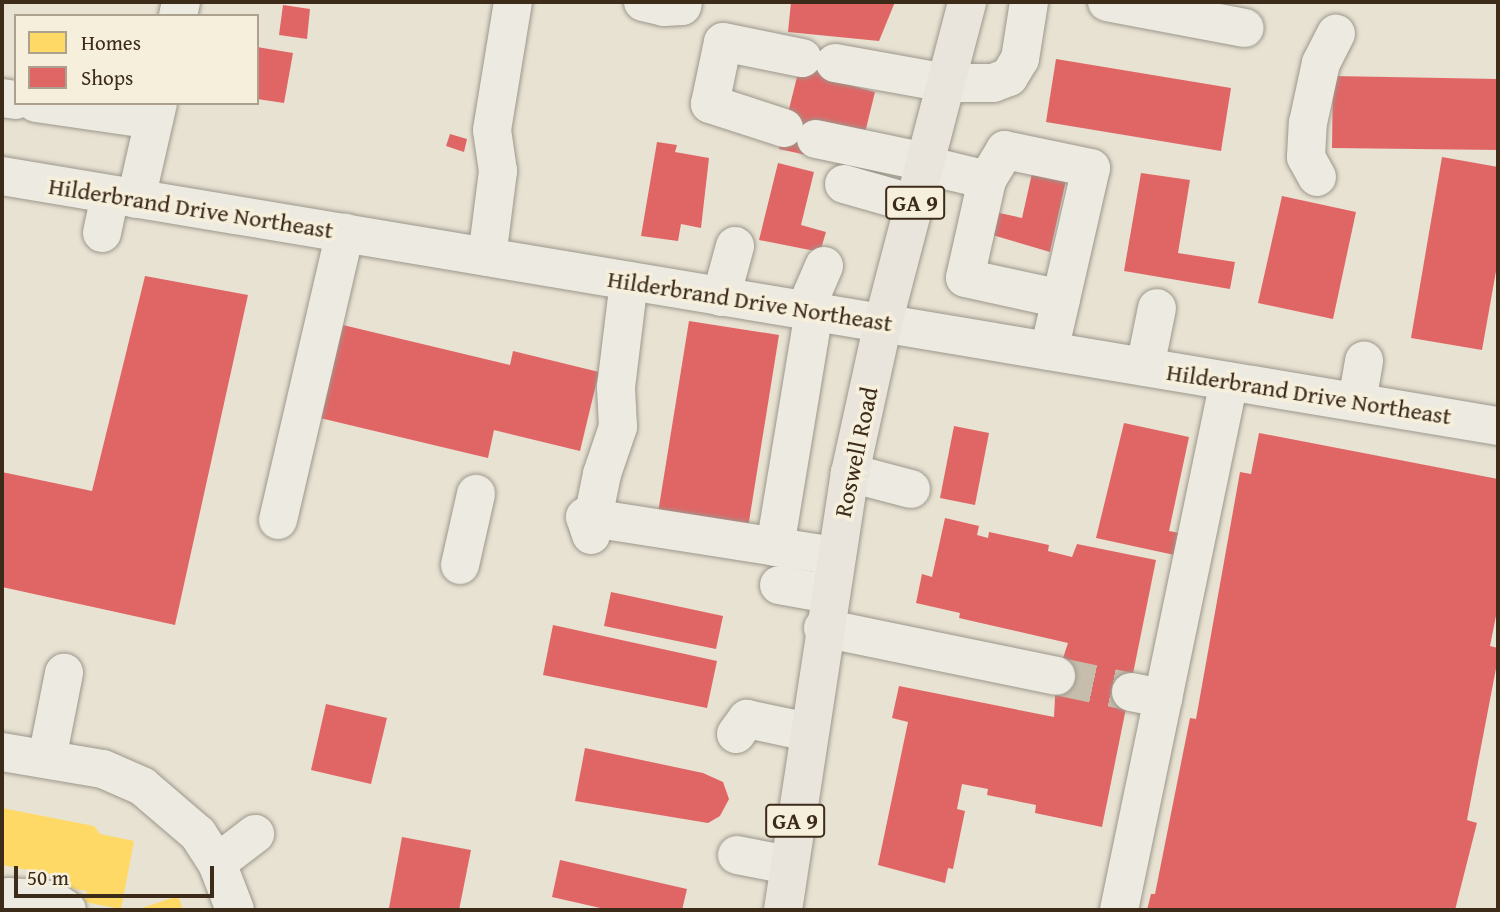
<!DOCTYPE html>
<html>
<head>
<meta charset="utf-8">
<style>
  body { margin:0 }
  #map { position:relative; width:1500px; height:912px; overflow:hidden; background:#e8e2d2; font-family:"Gentium Book Plus",serif }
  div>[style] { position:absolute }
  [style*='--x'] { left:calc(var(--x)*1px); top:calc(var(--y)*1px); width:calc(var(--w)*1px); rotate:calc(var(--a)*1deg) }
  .homes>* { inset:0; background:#ffd966 }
  .shops>* { inset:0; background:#e06666 }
  .minor-tunnel>* { height:38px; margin-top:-19px; transform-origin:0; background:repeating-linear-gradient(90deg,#c6bdad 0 38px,transparent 0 57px) }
  .roads { filter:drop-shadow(0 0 2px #9c978c) drop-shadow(0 0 2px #9c978c) }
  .minor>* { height:38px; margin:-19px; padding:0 19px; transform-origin:19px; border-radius:19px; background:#edeae1 }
  .major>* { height:38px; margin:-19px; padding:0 19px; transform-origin:19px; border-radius:19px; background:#eae5dc }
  span { translate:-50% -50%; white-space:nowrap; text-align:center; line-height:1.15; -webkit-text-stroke:7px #f6efdc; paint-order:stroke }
  .shield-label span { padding:2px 5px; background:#f6efdc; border:2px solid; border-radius:5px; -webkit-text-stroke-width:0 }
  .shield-label { font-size:23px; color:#3d2b1a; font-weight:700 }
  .street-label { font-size:24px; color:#3d2b1a }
  .frame { position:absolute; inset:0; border:4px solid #3d2b1a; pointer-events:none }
  .legend { position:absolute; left:14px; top:14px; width:245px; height:91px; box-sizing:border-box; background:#f6efdc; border:2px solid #aca18e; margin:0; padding:9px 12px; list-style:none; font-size:21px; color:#3d2b1a }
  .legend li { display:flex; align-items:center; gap:14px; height:35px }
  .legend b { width:35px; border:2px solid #aca18e }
  .scale { position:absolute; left:14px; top:866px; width:200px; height:32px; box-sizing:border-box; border:4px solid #3d2b1a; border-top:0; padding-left:9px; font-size:21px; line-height:24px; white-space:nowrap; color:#3d2b1a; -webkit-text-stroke:5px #f6efdc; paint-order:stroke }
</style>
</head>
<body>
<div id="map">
  <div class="homes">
    <i style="clip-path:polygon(2px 808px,94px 826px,100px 834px,134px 841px,121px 909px,85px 902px,87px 891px,65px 887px,60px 876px,2px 865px)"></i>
    <i style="clip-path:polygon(178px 896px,183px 910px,136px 910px)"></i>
  </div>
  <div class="shops">
    <i style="clip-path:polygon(791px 2px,895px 2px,879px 41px,788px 32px)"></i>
    <i style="clip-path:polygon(283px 5px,310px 9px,307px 39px,279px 35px)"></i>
    <i style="clip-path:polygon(257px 47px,293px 53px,284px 103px,257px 99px)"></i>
    <i style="clip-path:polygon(803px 53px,831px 80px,875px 92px,862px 145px,811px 156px,779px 149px)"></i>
    <i style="clip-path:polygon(1056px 59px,1231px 88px,1221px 151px,1046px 122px)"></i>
    <i style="clip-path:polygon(1333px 76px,1498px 79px,1498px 150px,1332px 148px)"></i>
    <i style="clip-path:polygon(450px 134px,467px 139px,464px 152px,446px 146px)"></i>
    <i style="clip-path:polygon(657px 142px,677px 145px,675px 152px,709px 158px,701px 228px,681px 224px,678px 241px,641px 236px)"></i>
    <i style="clip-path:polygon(1442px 157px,1498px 167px,1498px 260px,1482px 350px,1411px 338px)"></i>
    <i style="clip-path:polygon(778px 163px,814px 172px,801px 225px,826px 232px,820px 252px,759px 240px)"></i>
    <i style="clip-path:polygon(1033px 169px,1067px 176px,1050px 252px,989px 234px,995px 212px,1022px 218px)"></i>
    <i style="clip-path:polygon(1141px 173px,1190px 180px,1178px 253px,1235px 262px,1230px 289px,1124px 271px)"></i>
    <i style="clip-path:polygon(1282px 196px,1356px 212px,1333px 319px,1258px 303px)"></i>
    <i style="clip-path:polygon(145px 276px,248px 295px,175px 625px,2px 587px,2px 472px,92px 491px)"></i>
    <i style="clip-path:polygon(689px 321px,779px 335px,747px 534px,657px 519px)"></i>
    <i style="clip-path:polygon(343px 325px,510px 365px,513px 351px,599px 372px,580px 451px,494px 430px,488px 458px,320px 418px)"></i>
    <i style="clip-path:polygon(1124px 423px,1189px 437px,1169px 531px,1184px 534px,1179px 556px,1096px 538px)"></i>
    <i style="clip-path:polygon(954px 426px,989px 433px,975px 505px,940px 498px)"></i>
    <i style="clip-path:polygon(1259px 433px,1498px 479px,1498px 606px,1490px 646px,1498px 648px,1498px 658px,1467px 820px,1477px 823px,1455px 910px,1147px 910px,1151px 894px,1155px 894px,1190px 718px,1196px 719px,1240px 472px,1251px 474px)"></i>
    <i style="clip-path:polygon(945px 518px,979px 526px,977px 535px,988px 538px,989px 532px,1049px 545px,1048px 551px,1072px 557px,1077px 544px,1156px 560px,1102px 827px,1035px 813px,1036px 805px,987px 795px,988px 789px,962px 784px,957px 809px,965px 811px,953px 869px,948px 868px,945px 883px,878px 865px,908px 722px,892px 718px,899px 686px,1054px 717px,1056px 679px,1068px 643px,959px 618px,960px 613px,916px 603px,922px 574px,932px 577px)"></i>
    <i style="clip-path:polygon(611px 592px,723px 616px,716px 649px,604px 626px)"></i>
    <i style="clip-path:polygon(553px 625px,717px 661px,707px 708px,543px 675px)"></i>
    <i style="clip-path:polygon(326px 704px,387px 718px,371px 784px,311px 770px)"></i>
    <i style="clip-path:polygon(585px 748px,703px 773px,723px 782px,729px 799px,720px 816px,708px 823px,575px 801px)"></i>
    <i style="clip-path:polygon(402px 837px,471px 850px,459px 910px,389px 908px)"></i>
    <i style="clip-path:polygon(560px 860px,687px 889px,682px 910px,609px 910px,552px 897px)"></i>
  </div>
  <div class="minor-tunnel">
    <i style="--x:1056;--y:676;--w:77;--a:12"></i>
  </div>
  <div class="roads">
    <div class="minor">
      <i style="--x:643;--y:2;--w:22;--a:13"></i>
      <i style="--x:664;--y:7;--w:18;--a:-3"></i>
      <i style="--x:682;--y:6;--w:4;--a:-76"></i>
      <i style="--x:1107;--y:2;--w:140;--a:10.7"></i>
      <i style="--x:178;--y:16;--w:14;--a:-78"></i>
      <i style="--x:835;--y:63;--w:113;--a:10.2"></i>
      <i style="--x:946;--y:83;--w:47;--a:0"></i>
      <i style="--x:993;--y:83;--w:17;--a:-21"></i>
      <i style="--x:1009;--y:77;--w:21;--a:-59"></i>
      <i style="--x:1020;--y:59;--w:58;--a:-81"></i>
      <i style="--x:2;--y:98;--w:14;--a:8"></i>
      <i style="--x:36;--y:103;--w:119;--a:8.2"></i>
      <i style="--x:784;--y:128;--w:78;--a:-162"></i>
      <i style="--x:710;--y:104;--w:63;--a:-78.2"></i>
      <i style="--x:723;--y:42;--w:81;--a:11.4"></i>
      <i style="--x:816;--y:139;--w:111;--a:11.9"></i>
      <i style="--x:925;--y:165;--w:64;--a:13.6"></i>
      <i style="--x:2;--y:176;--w:1517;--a:9.49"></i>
      <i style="--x:1317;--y:177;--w:23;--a:-119"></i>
      <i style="--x:1306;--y:157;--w:34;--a:-87"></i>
      <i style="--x:1308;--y:123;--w:61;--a:-77.8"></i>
      <i style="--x:1321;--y:63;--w:33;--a:-63"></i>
      <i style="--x:844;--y:184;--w:73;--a:15.9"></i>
      <i style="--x:136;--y:199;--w:98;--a:-77.1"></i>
      <i style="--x:102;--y:233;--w:39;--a:-78"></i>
      <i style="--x:487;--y:257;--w:87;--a:-82.7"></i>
      <i style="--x:498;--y:171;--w:41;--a:-98.3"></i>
      <i style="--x:492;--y:130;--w:130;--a:-80.7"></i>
      <i style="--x:721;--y:297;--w:53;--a:-74.6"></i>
      <i style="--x:805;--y:310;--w:48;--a:-66.6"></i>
      <i style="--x:1049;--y:351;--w:53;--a:-77"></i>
      <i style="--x:1061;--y:299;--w:134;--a:-77.1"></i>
      <i style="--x:1091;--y:168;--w:88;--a:-168.2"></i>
      <i style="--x:1005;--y:150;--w:35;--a:121"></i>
      <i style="--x:987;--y:180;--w:100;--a:102.7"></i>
      <i style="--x:965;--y:278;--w:98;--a:12.3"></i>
      <i style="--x:1145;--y:367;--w:60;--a:-78.5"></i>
      <i style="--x:1357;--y:402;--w:42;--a:-80.3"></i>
      <i style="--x:850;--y:473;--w:63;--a:14.7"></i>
      <i style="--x:593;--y:518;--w:45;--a:-78.4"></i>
      <i style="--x:602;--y:474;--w:50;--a:-71.2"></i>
      <i style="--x:618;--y:427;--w:40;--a:-92.9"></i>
      <i style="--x:616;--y:387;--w:107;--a:-83"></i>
      <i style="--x:278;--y:520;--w:295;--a:-76.9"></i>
      <i style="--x:591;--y:535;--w:19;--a:-108"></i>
      <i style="--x:585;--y:517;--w:253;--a:8.9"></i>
      <i style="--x:775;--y:547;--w:238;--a:-80.6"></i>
      <i style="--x:460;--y:565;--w:73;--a:-77.3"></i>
      <i style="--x:779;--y:585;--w:51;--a:10.2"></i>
      <i style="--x:823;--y:628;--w:238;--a:11.6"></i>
      <i style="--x:1131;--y:692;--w:33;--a:11"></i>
      <i style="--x:736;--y:734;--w:19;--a:-54"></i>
      <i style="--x:747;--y:719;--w:62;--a:12"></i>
      <i style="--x:2;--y:752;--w:102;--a:9.6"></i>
      <i style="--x:103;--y:769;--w:43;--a:23.6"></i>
      <i style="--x:142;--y:786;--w:74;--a:40.6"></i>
      <i style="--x:198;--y:834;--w:35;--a:57"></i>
      <i style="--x:217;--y:863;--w:50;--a:69"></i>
      <i style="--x:47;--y:759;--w:88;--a:-78.8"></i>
      <i style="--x:737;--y:855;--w:52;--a:11.1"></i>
      <i style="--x:217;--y:863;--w:48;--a:-37.3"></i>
      <i style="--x:8;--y:897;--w:44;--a:3.9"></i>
      <i style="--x:52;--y:900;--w:18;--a:34"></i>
      <i style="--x:1119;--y:910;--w:540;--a:-78.25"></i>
    </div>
    <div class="major">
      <i style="--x:783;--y:910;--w:442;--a:-81.3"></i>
      <i style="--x:850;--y:473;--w:154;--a:-77.6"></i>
      <i style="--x:883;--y:323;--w:332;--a:-75.3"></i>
    </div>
  </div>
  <div class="shield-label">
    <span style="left:915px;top:203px">GA 9</span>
    <span style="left:795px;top:821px">GA 9</span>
  </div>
  <div class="street-label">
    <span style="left:191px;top:208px;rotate:9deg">Hilderbrand Drive Northeast</span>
    <span style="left:750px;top:301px;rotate:9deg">Hilderbrand Drive Northeast</span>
    <span style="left:1309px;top:394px;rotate:9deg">Hilderbrand Drive Northeast</span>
    <span style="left:856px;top:452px;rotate:-78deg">Roswell Road</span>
  </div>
  <div class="frame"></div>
  <ul class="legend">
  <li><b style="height:19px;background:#ffd966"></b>Homes</li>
  <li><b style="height:19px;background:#e06666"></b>Shops</li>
  </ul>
  <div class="scale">50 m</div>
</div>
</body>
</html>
